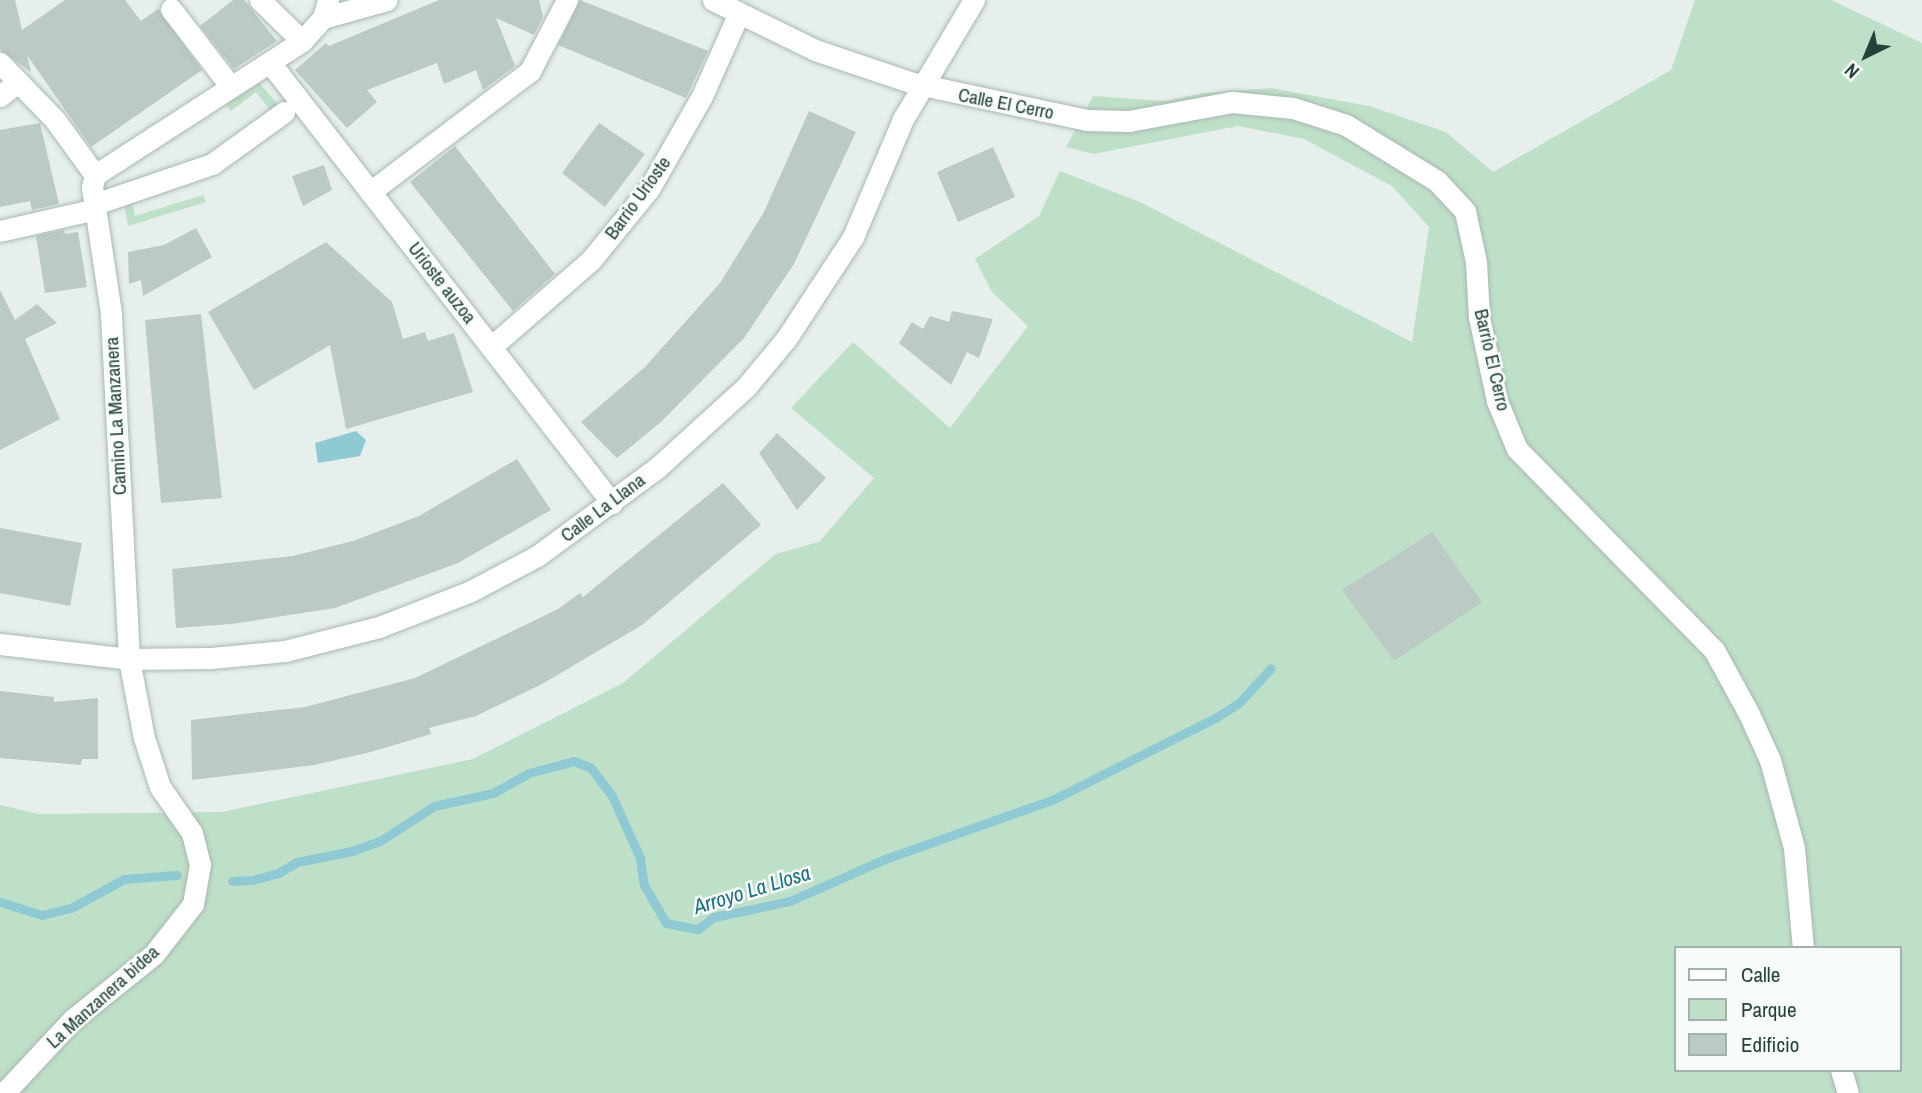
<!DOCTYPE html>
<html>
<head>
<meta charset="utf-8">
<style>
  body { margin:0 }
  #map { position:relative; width:1922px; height:1093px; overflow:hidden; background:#e6efeb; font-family:"Archivo Narrow",sans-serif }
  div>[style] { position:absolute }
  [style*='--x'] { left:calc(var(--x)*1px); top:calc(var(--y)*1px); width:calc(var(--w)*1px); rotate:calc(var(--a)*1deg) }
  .green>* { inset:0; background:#bfe0c8 }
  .water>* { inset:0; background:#8ec9d4 }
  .stream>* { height:9px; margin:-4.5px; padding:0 4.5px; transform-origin:4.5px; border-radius:4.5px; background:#8ec9d4 }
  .building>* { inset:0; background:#bbcac4 }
  .roads { filter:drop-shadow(0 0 2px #a8b8b2) drop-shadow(0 0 2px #a8b8b2) }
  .minor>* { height:21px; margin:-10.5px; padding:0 10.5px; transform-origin:10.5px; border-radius:10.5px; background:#fff }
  span { translate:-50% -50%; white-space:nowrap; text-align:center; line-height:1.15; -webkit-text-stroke:5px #f7fbf9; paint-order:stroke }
  .street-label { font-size:19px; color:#24423a }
  .water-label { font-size:21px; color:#1c6f80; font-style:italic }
  .legend { position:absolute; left:1674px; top:946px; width:228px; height:126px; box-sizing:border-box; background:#f7fbf9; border:2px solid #a3b1ad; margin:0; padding:9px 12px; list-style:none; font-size:21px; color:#24423a }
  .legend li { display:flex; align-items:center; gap:14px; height:35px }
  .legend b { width:35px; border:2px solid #a3b1ad }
  .north { position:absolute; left:1831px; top:21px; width:70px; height:70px; -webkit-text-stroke:5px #f7fbf9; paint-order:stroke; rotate:223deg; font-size:19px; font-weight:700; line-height:28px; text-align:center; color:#24423a }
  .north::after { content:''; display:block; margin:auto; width:24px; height:32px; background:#24423a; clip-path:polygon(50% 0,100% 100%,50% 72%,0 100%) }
</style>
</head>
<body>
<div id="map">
  <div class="green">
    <i style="clip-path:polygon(evenodd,1695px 0,1831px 0,1922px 43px,1922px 1093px,0 1093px,0 805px,38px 814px,222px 812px,473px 759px,623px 683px,776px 554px,819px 542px,874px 478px,791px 408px,853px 342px,950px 428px,1028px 326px,992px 292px,975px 259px,1039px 216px,1060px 171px,1140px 202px,1412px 342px,1429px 227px,1392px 186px,1304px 139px,1238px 126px,1093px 154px,1066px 147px,1093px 96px,1166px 101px,1204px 93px,1271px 88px,1369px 106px,1446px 132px,1493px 172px,1671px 70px,1695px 0,1675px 948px,1899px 948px,1899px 1070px,1675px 1070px,1675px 948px)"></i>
    <i style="clip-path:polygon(257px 80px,280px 107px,272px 113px,256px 92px,231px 111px,224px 103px)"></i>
    <i style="clip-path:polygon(203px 195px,206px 202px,128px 226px,124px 204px,132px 200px,135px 216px)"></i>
  </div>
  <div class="water">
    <i style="clip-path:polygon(356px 431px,366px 440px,360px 456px,318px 463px,315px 443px)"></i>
  </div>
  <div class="stream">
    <i style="--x:232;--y:881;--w:20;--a:-3"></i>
    <i style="--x:252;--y:880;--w:27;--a:-15"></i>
    <i style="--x:278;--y:873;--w:22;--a:-30"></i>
    <i style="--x:297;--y:862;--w:56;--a:-11.3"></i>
    <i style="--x:352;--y:851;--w:30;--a:-20"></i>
    <i style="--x:380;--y:841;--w:64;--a:-32.9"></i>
    <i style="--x:434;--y:806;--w:60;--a:-12.4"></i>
    <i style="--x:493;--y:793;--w:41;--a:-29.1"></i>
    <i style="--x:529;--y:773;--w:47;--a:-14.9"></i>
    <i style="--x:574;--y:761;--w:18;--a:22"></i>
    <i style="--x:591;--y:768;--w:35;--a:53"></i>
    <i style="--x:612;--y:796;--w:68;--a:65.7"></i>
    <i style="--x:640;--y:858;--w:27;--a:82"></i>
    <i style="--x:644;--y:885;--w:44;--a:59.9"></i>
    <i style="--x:666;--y:923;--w:33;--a:11"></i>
    <i style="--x:698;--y:929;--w:20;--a:-37"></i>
    <i style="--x:714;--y:917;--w:78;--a:-11.9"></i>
    <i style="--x:790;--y:901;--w:104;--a:-23.9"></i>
    <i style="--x:885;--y:859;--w:177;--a:-19.5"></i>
    <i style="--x:1052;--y:800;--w:182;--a:-26.7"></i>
    <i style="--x:1215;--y:718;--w:28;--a:-32"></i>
    <i style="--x:1239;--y:703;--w:47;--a:-47.6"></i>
    <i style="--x:0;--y:902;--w:44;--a:17.2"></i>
    <i style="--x:42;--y:915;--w:30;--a:-14"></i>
    <i style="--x:71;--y:908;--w:60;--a:-28.7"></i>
    <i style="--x:124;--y:879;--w:53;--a:-4.3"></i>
  </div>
  <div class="building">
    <i style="clip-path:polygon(0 0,15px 0,22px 30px,65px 0,125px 0,141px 21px,158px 9px,202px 70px,91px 147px,27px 55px,31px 72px,0 50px)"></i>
    <i style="clip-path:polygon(233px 0,244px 0,277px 41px,234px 69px,200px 26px)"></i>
    <i style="clip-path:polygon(439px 0,539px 0,543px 17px,534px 35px,496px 18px,515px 66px,483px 90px,476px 70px,444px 84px,437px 63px,367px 90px,377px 102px,347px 128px,295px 70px,326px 43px,329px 46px)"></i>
    <i style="clip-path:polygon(580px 0,708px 51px,686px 98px,558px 45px)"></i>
    <i style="clip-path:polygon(809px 111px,856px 132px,794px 264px,744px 338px,661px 422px,617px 458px,581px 422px,645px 367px,720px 283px,764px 212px)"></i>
    <i style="clip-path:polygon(40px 123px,59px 204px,32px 210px,30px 201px,0 207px,0 130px)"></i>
    <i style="clip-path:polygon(599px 123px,645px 154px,605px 207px,562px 173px)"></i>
    <i style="clip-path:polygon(455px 146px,555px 274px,513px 311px,410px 182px)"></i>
    <i style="clip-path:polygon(993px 147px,1015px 197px,958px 222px,937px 172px)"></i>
    <i style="clip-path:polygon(324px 165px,332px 190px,303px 206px,292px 176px)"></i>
    <i style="clip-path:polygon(196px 228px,212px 257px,143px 296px,141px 280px,129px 284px,128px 252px,164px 245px)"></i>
    <i style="clip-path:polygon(64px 230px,65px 234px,78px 232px,87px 287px,45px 293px,36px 236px)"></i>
    <i style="clip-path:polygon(326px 242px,392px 302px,403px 339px,425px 332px,428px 341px,454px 333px,473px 392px,346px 429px,330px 345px,254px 390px,208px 312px)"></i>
    <i style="clip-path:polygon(0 290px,15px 320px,37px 304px,57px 323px,25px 339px,60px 419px,0 450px)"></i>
    <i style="clip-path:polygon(952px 311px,993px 319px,979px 358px,967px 352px,951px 385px,899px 343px,912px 322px,923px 329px,930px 316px,949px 322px)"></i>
    <i style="clip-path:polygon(201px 314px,222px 498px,161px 503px,145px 320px)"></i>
    <i style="clip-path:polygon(777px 433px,826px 478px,797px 510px,759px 453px)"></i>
    <i style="clip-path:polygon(517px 459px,551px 510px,458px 563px,335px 608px,231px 624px,176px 628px,172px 569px,293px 556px,353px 541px,419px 516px)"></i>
    <i style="clip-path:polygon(723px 483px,761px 525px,642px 625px,542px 684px,476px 716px,429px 728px,431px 734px,371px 752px,314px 765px,192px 780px,191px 720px,305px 707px,415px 678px,558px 609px,580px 593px,583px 597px)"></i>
    <i style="clip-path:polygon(0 528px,82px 543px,70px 606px,0 593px)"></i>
    <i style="clip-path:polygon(1432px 532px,1482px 602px,1394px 661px,1342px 590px)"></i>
    <i style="clip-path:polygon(0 691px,54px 697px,54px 702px,98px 698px,98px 759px,82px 759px,81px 765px,0 758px)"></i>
  </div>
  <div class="roads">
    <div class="minor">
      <i style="--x:260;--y:0;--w:59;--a:44.3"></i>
      <i style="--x:713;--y:0;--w:114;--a:26.1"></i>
      <i style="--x:815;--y:50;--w:103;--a:18.6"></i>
      <i style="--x:913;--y:83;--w:178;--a:12"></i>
      <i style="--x:1087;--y:120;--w:42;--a:1.4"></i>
      <i style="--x:1129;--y:121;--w:105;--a:-10.5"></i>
      <i style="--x:1232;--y:102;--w:61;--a:5.6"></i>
      <i style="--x:1293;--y:108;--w:56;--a:17.8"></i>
      <i style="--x:1346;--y:125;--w:107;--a:31.6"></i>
      <i style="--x:1437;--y:181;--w:41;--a:47"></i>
      <i style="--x:1465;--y:211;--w:52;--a:77.8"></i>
      <i style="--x:1476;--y:262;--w:55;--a:86.9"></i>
      <i style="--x:1479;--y:317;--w:86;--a:77.9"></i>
      <i style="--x:1497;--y:401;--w:52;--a:67.4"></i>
      <i style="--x:1517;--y:449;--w:281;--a:45.6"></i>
      <i style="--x:1714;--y:650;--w:73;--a:61.3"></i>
      <i style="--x:1749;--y:714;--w:51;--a:65.5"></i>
      <i style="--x:1770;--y:760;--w:91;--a:74.7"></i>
      <i style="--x:1794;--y:848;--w:100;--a:84.9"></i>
      <i style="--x:171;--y:9;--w:98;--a:52.4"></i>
      <i style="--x:323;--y:18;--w:66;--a:-15.7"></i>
      <i style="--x:0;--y:63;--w:79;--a:46"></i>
      <i style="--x:55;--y:120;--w:68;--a:54"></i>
      <i style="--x:271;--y:64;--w:556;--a:52.16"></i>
      <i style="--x:0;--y:96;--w:23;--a:-38"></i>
      <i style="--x:95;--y:175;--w:247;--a:-32.9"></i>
      <i style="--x:302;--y:41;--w:31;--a:-48"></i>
      <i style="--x:323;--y:18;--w:19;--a:-74"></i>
      <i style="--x:370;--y:192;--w:201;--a:-37.1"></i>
      <i style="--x:530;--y:71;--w:80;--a:-62.5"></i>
      <i style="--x:95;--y:204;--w:124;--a:-18.9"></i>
      <i style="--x:212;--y:164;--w:89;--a:-35.8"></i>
      <i style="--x:0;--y:231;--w:98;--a:-12.9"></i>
      <i style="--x:491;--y:347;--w:133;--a:-41"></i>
      <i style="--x:591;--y:260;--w:92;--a:-50.8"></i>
      <i style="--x:649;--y:189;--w:107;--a:-60.3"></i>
      <i style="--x:702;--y:96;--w:91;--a:-66"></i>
      <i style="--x:0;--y:644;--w:130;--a:6.6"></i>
      <i style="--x:129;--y:659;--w:82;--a:-0.7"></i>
      <i style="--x:211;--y:658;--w:74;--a:-5.4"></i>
      <i style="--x:285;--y:651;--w:97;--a:-14.3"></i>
      <i style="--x:379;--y:627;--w:97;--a:-21.3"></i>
      <i style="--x:469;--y:592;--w:77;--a:-27.9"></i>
      <i style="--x:537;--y:556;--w:150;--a:-36.3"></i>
      <i style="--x:658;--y:467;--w:119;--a:-42.3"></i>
      <i style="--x:746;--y:387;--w:62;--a:-50.2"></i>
      <i style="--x:786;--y:339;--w:122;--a:-56.7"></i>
      <i style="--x:853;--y:237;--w:128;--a:-67"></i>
      <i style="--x:903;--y:119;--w:139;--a:-59.2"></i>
      <i style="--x:1841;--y:1070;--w:24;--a:73"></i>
      <i style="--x:4;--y:1093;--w:100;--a:-47"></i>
      <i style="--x:72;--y:1020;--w:105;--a:-38.8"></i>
      <i style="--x:154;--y:954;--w:63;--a:-52"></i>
      <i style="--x:193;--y:904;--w:40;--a:-80"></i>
      <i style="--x:200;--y:865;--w:33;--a:-104"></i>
      <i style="--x:192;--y:833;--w:56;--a:-124.8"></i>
      <i style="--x:160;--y:787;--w:52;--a:-108.1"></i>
      <i style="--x:144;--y:738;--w:80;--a:-100.8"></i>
      <i style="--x:129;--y:659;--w:346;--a:-93"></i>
      <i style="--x:111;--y:313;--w:127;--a:-98.6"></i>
      <i style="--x:92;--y:187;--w:12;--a:-76"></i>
    </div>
  </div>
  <div class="street-label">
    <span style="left:1006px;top:104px;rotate:11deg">Calle El Cerro</span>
    <span style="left:638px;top:198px;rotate:-54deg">Barrio Urioste</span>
    <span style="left:442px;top:283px;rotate:52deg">Urioste auzoa</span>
    <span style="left:1492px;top:360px;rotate:77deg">Barrio El Cerro</span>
    <span style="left:116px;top:416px;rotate:-93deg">Camino La Manzanera</span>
    <span style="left:603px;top:508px;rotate:-37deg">Calle La Llana</span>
    <span style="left:103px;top:997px;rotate:-42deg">La Manzanera bidea</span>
  </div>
  <div class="water-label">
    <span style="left:752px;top:890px;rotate:-17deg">Arroyo La Llosa</span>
  </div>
  <ul class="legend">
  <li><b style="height:9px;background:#fff"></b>Calle</li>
  <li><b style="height:19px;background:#bfe0c8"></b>Parque</li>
  <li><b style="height:19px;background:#bbcac4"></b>Edificio</li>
  </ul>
  <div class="north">N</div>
</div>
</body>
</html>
